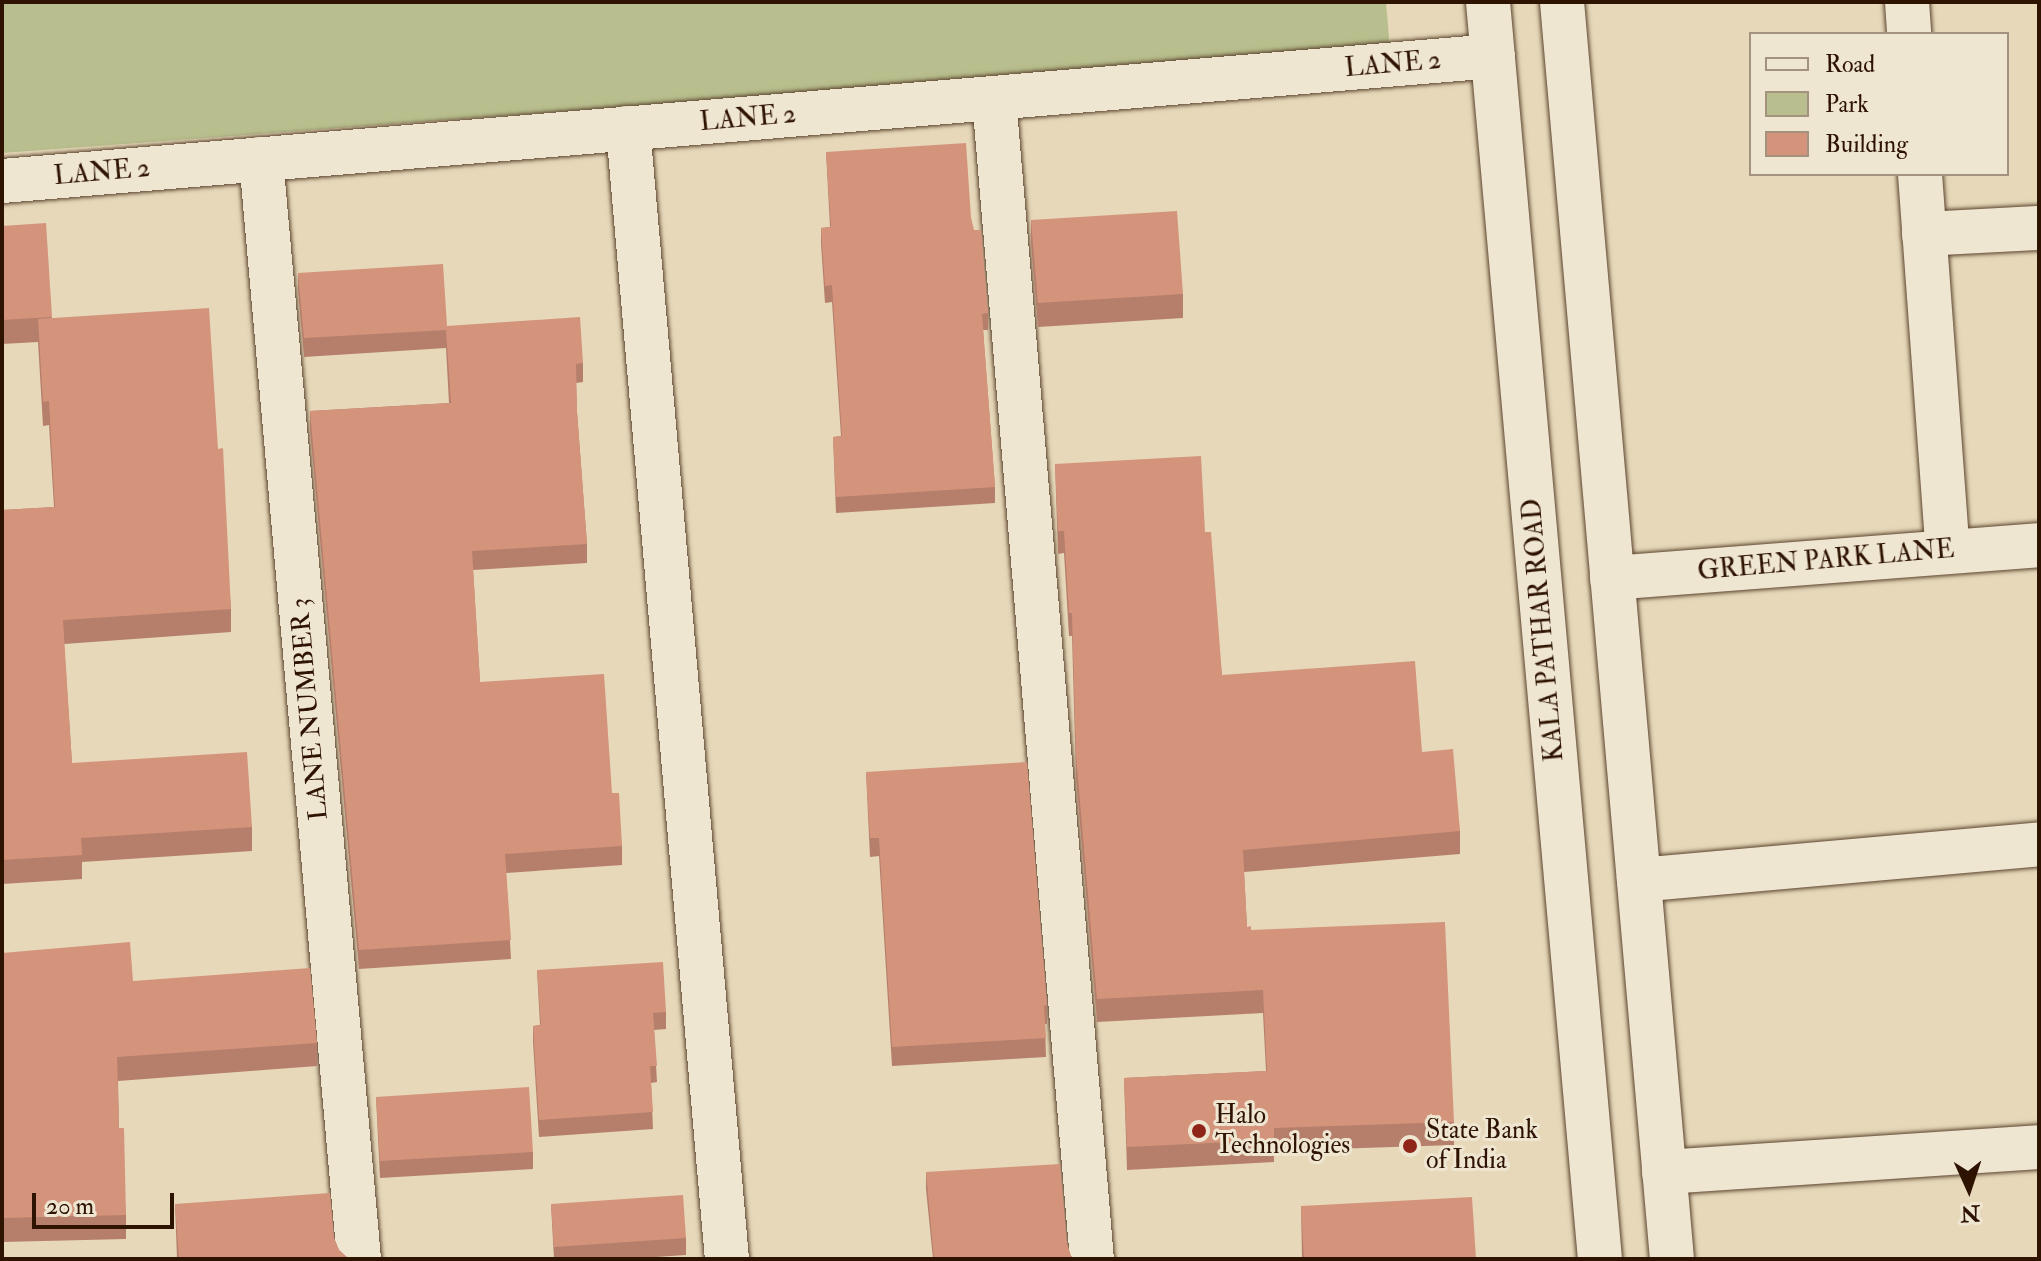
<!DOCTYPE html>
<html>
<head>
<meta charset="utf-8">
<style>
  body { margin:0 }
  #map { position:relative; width:2041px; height:1261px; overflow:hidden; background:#e6d8b9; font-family:"IM FELL Double Pica",serif }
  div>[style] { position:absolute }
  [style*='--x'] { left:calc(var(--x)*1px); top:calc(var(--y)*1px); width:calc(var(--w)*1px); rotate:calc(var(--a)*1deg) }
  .green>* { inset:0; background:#b8be8d }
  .roads { filter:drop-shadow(0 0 2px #5c442e) drop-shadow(0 0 2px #5c442e) }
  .minor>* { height:44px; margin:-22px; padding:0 22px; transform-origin:22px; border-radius:22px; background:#efe6d2 }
  .wall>* { inset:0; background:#b67f6b }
  .building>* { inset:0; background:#d4947c }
  .dots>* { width:22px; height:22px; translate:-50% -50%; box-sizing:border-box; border:4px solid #efe6d2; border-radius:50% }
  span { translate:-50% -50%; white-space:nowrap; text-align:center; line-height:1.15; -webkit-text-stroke:6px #efe6d2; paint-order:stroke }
  .street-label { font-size:26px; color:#2e1300 }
  .poi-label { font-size:26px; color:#2e1300 }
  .left { translate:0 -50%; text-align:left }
  .frame { position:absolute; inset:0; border:4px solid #2e1300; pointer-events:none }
  .legend { position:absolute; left:1749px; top:32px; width:260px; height:144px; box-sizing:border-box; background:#efe6d2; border:2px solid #a2927e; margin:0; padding:10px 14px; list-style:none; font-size:24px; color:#2e1300 }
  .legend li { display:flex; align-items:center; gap:16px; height:40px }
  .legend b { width:40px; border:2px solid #a2927e }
  .north { position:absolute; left:1929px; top:1149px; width:80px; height:80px; -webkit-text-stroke:6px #efe6d2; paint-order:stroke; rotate:177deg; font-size:22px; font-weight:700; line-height:32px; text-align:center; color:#2e1300 }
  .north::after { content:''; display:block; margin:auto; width:28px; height:36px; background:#2e1300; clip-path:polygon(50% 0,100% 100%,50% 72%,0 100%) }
  .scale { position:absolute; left:32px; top:1193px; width:142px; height:36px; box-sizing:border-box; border:4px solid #2e1300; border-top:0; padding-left:10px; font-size:24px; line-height:28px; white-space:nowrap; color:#2e1300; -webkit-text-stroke:6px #efe6d2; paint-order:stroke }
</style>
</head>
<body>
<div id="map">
  <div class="green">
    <i style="clip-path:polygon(2px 2px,1386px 2px,1390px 50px,2px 153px)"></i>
  </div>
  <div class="roads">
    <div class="minor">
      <i style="--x:1488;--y:2;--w:1262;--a:84.91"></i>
      <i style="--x:1562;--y:2;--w:1262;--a:85"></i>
      <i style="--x:1907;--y:2;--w:32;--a:86"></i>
      <i style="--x:994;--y:98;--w:1165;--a:85.18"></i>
      <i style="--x:628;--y:128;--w:1135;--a:85"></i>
      <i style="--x:261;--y:159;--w:1104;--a:84.91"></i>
      <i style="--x:1920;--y:174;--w:378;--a:85.8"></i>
      <i style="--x:2;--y:181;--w:1496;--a:-4.79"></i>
      <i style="--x:1924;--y:234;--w:115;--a:-3"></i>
      <i style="--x:1612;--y:578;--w:428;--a:-4.4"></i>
      <i style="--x:1639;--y:880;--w:402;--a:-5.1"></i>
      <i style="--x:1664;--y:1172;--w:376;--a:-3.8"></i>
    </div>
  </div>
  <div class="wall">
    <i style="clip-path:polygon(826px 152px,971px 218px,988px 313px,988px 330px,983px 330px,995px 487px,995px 503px,836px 513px,833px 437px,841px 436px,832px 302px,825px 303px,821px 244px,821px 228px,830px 227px)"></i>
    <i style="clip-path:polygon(1031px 220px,1183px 294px,1183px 318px,1038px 327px,1031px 244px)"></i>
    <i style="clip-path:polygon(2px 226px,52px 318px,218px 449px,231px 609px,231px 632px,64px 644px,72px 763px,252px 827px,252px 851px,82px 862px,82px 879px,2px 884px,2px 510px,54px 507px,49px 425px,43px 426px,38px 342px,2px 344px)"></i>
    <i style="clip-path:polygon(298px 273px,447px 326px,583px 363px,583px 382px,576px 383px,577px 412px,587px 544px,587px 563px,473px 570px,480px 682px,612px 793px,622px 846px,622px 865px,506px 873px,511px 959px,359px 969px,310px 430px,310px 411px,449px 403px,446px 348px,304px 357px,298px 291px)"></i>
    <i style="clip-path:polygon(1055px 464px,1205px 532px,1222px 675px,1422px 752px,1460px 831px,1460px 854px,1244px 872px,1247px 927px,1454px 1122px,1454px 1145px,1274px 1151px,1274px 1162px,1127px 1170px,1124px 1078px,1266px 1071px,1263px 1013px,1097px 1022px,1076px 778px,1072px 636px,1069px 636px,1064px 553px,1058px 554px)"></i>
    <i style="clip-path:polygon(866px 772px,1047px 1005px,1047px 1024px,1045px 1024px,1046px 1057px,892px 1066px,879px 856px,870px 857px)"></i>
    <i style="clip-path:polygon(2px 953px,133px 981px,317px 1043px,317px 1066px,118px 1081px,119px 1128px,126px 1215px,126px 1239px,2px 1242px)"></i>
    <i style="clip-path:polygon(537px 970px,666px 1012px,666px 1029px,654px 1030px,657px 1082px,651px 1083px,653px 1129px,539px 1137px,533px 1042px,533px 1026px,540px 1025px)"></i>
    <i style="clip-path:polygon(376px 1097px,533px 1152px,533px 1169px,380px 1178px)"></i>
    <i style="clip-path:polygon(926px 1172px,1067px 1244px,1071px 1256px,1075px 1259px,933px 1259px,926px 1189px)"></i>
    <i style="clip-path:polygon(175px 1204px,334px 1238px,339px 1250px,349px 1259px,177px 1259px)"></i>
    <i style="clip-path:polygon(551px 1204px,686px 1238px,686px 1255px,626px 1259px,554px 1259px)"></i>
    <i style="clip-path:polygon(1301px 1206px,1476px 1259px,1302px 1259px)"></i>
  </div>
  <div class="building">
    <i style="clip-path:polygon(966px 143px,971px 218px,974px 230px,981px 230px,988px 313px,982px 314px,995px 487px,836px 497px,833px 437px,842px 436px,832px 285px,825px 286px,821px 228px,831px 227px,826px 152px)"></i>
    <i style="clip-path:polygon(1177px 211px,1183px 294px,1038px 303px,1031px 220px)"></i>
    <i style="clip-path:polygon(46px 223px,52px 317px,2px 320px,2px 226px)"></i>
    <i style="clip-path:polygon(443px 264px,447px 326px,580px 317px,583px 363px,576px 364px,577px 412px,587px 544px,472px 551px,480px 682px,604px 674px,612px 793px,619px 793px,622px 846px,505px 854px,511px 940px,359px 950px,310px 411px,451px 403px,446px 330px,304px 338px,298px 273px)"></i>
    <i style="clip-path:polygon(209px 308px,218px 449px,223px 448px,231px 609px,63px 620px,72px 763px,247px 752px,252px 827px,81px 838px,82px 855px,2px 860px,2px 510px,55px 507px,49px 401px,43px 402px,38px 319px)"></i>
    <i style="clip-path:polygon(1201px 456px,1205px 532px,1211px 532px,1222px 675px,1415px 661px,1422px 752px,1453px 749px,1460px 831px,1243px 850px,1247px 927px,1251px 926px,1251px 930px,1445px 922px,1454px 1122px,1274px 1128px,1274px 1140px,1127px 1147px,1124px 1078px,1267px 1071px,1263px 990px,1097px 999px,1076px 755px,1072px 613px,1069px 613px,1064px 531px,1058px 531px,1055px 464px)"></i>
    <i style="clip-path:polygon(1027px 762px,1047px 1005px,1044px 1006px,1046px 1038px,892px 1047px,879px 838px,870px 838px,866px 772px)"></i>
    <i style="clip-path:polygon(130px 942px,133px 981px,310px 968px,317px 1043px,117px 1057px,119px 1128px,124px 1128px,126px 1215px,2px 1218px,2px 953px)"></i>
    <i style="clip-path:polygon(663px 962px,666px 1012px,653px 1013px,657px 1066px,650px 1066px,653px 1112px,539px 1120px,533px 1026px,541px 1025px,537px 970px)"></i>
    <i style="clip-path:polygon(529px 1087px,533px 1152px,380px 1161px,376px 1097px)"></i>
    <i style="clip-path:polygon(1060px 1164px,1067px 1244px,1071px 1256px,1075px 1259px,934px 1259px,926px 1172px)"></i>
    <i style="clip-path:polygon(330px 1193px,334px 1238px,339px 1250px,349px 1259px,179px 1259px,175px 1204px)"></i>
    <i style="clip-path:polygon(683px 1195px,686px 1238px,554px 1247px,551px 1204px)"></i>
    <i style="clip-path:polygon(1472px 1197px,1476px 1259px,1304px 1259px,1301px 1206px)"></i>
  </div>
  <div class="dots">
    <i style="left:1199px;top:1131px;background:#8f2418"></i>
    <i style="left:1410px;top:1146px;background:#8f2418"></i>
  </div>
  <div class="street-label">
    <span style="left:1393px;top:65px;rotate:-5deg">LANE 2</span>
    <span style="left:748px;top:119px;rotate:-5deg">LANE 2</span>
    <span style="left:102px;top:173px;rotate:-5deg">LANE 2</span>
    <span style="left:1826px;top:561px;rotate:-5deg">GREEN PARK LANE</span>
    <span style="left:1544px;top:630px;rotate:-95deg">KALA PATHAR ROAD</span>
    <span style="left:310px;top:709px;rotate:-95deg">LANE NUMBER 3</span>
  </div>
  <div class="poi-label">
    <span class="left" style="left:1215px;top:1131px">Halo<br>Technologies</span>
    <span class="left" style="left:1426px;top:1146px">State Bank<br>of India</span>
  </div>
  <div class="frame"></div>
  <ul class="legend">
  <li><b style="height:10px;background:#efe6d2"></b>Road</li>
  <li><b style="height:22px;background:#b8be8d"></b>Park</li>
  <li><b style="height:22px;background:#d4947c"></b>Building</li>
  </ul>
  <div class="north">N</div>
  <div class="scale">20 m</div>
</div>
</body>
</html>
